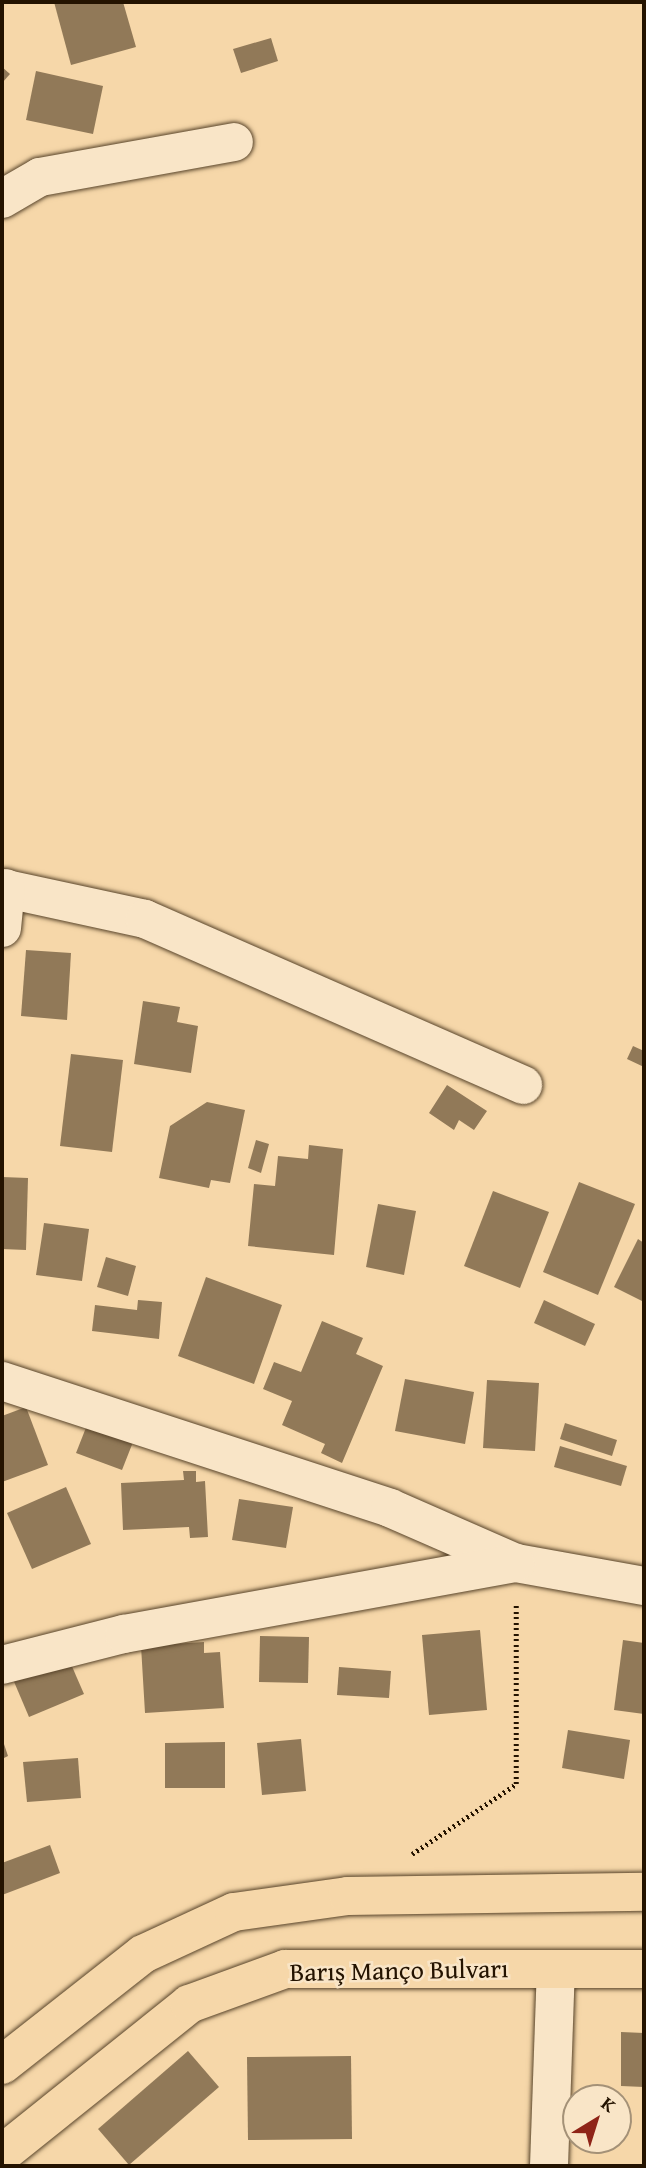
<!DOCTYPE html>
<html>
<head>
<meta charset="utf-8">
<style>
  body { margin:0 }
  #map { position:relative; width:646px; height:2168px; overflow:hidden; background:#f6d7a9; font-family:"Gentium Book Plus",serif }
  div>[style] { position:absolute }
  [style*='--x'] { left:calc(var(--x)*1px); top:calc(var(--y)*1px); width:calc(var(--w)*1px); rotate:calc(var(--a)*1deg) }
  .building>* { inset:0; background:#917958 }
  .path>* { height:4.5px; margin-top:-2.25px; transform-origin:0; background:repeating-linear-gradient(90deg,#241300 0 2px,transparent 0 5.5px) }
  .roads { filter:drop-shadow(0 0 2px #58442a) drop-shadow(0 0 2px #58442a) }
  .minor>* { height:38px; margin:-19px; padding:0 19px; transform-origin:19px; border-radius:19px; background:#f9e5c7 }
  .major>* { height:38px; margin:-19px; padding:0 19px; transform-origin:19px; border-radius:19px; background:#f6d7a9 }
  span { translate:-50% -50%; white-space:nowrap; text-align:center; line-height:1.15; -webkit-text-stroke:5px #f9e5c7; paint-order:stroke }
  .street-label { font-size:26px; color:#241300 }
  .frame { position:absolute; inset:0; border:4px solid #241300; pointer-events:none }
  .north { position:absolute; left:562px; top:2084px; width:70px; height:70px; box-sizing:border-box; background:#f9e5c7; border:2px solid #a49177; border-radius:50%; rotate:38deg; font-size:19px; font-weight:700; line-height:28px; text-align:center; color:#241300 }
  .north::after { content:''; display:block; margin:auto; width:24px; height:32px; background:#8f2418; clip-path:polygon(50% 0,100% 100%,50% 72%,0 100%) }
</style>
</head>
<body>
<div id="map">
  <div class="building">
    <i style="clip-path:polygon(54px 2px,123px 2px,136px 47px,71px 65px)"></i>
    <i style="clip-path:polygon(271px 38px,278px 61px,241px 73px,233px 49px)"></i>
    <i style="clip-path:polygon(2px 67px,10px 74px,2px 83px)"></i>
    <i style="clip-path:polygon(36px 71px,103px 86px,93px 134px,26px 120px)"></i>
    <i style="clip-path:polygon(26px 950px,71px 953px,67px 1020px,21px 1016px)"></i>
    <i style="clip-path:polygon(143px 1001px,180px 1007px,177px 1022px,198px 1026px,191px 1073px,134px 1064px)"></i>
    <i style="clip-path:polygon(633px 1046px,644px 1051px,644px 1067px,627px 1059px)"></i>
    <i style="clip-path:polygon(71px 1054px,123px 1060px,112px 1152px,60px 1146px)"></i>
    <i style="clip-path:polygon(447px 1085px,487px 1111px,474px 1130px,459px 1120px,454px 1130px,429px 1113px)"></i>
    <i style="clip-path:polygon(207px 1102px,245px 1110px,230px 1183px,211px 1180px,209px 1188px,159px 1178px,170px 1126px)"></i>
    <i style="clip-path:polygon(256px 1140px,269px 1144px,261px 1173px,248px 1168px)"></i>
    <i style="clip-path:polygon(309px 1145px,343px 1149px,334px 1255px,248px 1246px,254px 1184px,275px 1186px,278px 1156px,308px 1159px)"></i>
    <i style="clip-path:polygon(2px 1177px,28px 1178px,26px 1250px,2px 1249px)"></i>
    <i style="clip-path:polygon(579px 1182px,635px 1204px,598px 1295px,543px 1272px)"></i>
    <i style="clip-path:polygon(493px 1191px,549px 1212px,520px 1288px,464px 1266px)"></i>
    <i style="clip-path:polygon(378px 1204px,416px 1211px,404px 1275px,366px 1267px)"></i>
    <i style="clip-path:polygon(44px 1223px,89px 1229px,82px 1281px,36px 1275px)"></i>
    <i style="clip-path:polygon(638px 1239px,644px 1243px,642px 1301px,614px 1287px)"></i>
    <i style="clip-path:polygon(106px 1257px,136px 1266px,128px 1296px,97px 1287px)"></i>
    <i style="clip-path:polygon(206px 1277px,282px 1305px,254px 1384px,178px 1356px)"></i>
    <i style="clip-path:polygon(138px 1300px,162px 1302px,159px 1339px,92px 1331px,95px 1305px,137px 1310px)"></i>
    <i style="clip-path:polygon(544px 1300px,595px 1324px,585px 1346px,534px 1323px)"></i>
    <i style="clip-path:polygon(322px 1321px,363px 1338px,356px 1354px,383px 1366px,342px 1463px,321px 1453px,325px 1444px,282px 1425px,292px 1401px,263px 1389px,274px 1362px,301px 1372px)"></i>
    <i style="clip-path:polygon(405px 1379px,474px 1392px,465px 1444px,395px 1431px)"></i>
    <i style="clip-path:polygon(487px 1380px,539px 1383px,535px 1451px,483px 1448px)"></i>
    <i style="clip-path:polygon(26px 1407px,48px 1465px,2px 1482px,2px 1416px)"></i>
    <i style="clip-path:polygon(89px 1420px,135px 1437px,122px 1470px,76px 1453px)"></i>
    <i style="clip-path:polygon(565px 1423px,617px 1440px,612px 1456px,560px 1439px)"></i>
    <i style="clip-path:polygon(560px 1446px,627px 1466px,621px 1486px,554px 1467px)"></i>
    <i style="clip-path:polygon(183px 1471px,196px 1471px,196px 1482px,205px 1481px,208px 1537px,190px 1538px,189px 1527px,123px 1530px,121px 1483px,184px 1480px)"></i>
    <i style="clip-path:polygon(66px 1487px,91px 1544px,32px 1569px,7px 1513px)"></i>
    <i style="clip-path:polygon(239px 1499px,293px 1507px,286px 1548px,232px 1540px)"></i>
    <i style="clip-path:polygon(480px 1630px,487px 1710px,429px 1715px,422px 1635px)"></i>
    <i style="clip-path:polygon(260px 1636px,309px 1637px,308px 1683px,259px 1682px)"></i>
    <i style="clip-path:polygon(623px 1640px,644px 1643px,644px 1714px,614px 1710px)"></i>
    <i style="clip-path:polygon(204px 1642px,204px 1653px,220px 1652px,224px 1708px,145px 1713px,141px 1646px)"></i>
    <i style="clip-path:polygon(67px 1655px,84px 1694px,29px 1717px,12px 1677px)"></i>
    <i style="clip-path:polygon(339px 1667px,391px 1671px,389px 1698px,337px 1695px)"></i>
    <i style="clip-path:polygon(568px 1730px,630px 1740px,624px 1779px,562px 1768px)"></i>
    <i style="clip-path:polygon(2px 1738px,8px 1756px,2px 1759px)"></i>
    <i style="clip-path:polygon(301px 1739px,306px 1791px,262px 1795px,257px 1743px)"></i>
    <i style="clip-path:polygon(225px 1742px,225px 1788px,165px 1788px,165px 1743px)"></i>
    <i style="clip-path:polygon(78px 1758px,81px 1798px,27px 1802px,23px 1762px)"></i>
    <i style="clip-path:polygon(50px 1845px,60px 1873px,2px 1895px,2px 1863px)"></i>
    <i style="clip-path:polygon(621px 2032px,644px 2033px,644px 2087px,621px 2086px)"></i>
    <i style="clip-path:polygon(188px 2051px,219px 2087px,129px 2165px,98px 2129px)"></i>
    <i style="clip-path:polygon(351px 2056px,352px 2139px,248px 2140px,247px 2057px)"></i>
  </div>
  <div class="path">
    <i style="--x:412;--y:1854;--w:125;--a:-33.9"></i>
    <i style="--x:516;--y:1784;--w:181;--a:-90"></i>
  </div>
  <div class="roads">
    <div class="minor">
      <i style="--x:2;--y:199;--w:44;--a:-30.1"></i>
      <i style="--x:40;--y:177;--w:197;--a:-10.2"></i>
      <i style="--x:2;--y:888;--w:146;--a:12.2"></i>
      <i style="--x:145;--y:919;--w:413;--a:23.7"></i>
      <i style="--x:2;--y:928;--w:40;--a:-84.3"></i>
      <i style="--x:2;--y:1381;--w:408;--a:18.1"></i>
      <i style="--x:390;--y:1508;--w:137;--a:23.6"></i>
      <i style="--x:516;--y:1563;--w:130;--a:10.2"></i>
      <i style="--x:2;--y:1665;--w:126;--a:-14.3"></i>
      <i style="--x:124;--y:1634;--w:398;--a:-10.3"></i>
      <i style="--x:549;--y:2166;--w:197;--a:-88"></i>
    </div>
    <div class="major">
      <i style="--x:2;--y:2065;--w:179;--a:-38.2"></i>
      <i style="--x:143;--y:1954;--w:100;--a:-24.8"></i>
      <i style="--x:234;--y:1912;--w:115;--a:-8"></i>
      <i style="--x:348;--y:1896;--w:296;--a:-0.8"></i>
      <i style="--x:2;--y:2154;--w:240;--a:-38.7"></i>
      <i style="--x:189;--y:2004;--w:102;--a:-20"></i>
      <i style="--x:285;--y:1969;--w:359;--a:0"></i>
    </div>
  </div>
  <div class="street-label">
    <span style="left:399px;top:1970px;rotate:-1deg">Barış Manço Bulvarı</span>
  </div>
  <div class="frame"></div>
  <div class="north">K</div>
</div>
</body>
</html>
